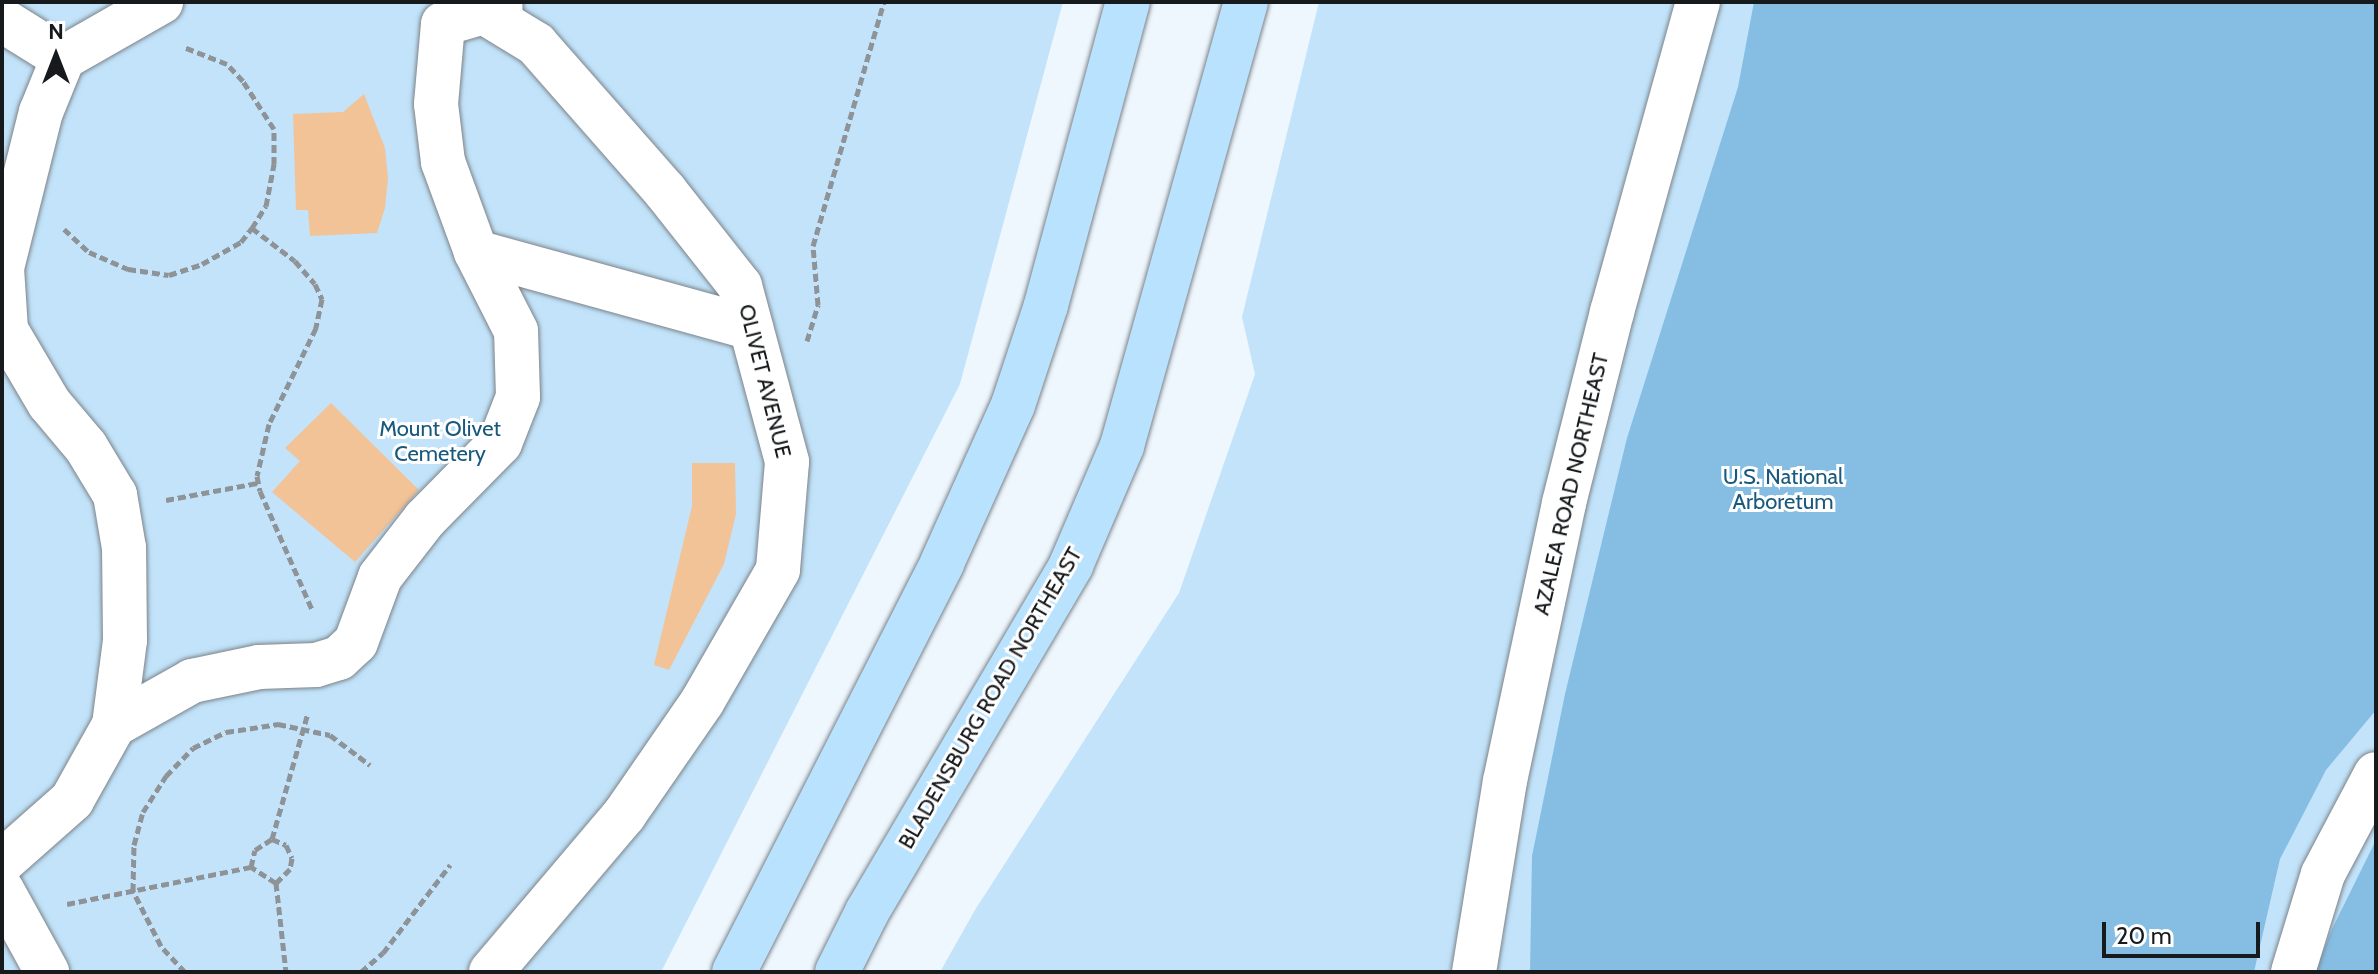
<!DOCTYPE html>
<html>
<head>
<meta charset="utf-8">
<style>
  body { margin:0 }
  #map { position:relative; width:2378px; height:974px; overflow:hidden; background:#eff7fe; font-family:Cabin,sans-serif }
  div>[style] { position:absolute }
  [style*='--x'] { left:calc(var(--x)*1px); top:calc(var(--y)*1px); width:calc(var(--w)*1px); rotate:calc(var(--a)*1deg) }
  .green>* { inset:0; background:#c2e3fa }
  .forest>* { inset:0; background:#86bee3 }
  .building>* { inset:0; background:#f2c397 }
  .path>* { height:5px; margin-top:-2.5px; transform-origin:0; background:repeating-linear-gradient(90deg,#8e9398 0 8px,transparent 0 12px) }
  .roads { filter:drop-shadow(0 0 2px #7c8389) drop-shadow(0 0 2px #7c8389) }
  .minor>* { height:44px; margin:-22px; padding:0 22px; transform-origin:22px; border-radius:22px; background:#fff }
  .major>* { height:44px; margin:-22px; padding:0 22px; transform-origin:22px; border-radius:22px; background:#b8e2fe }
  span { translate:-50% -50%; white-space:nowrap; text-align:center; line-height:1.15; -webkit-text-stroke:6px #fff; paint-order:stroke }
  .street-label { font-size:22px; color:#171a1c }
  .park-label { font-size:22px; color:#18597d }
  .frame { position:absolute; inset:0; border:4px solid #171a1c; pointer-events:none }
  .north { position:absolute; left:16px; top:16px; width:80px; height:80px; -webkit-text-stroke:6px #fff; paint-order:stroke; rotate:0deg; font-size:22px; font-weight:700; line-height:32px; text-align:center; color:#171a1c }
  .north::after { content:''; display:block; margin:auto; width:28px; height:36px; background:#171a1c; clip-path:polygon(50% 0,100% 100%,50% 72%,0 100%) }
  .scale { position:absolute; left:2102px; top:922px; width:158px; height:36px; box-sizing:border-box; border:4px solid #171a1c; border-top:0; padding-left:10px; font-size:24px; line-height:28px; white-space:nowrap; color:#171a1c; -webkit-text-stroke:6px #fff; paint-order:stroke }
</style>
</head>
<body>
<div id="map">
  <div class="green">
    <i style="clip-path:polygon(2px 2px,1063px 2px,960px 384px,661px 972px,2px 972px)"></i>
    <i style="clip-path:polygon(1319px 2px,2376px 2px,2376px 972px,940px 972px,975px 910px,1179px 593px,1255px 374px,1242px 317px)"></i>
  </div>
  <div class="forest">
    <i style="clip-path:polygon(1754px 2px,2376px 2px,2376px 710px,2326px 770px,2280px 859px,2254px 972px,1530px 972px,1532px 856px,1565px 694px,1627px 438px,1738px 87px)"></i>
    <i style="clip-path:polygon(2376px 840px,2376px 972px,2315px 972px,2332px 929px)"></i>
  </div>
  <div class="building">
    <i style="clip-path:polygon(364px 94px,385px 148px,388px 178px,385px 208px,377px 233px,310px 236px,308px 210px,296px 210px,293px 114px,343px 112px)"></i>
    <i style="clip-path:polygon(331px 403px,419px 490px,355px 562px,272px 492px,300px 461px,285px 448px)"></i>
    <i style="clip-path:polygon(692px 463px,735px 463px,736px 514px,724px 564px,669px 670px,654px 665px,692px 506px)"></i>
  </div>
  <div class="path">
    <i style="--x:252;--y:228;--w:54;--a:37.5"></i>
    <i style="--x:295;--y:261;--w:30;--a:49"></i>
    <i style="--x:315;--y:284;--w:17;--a:65"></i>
    <i style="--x:322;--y:299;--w:30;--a:102"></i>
    <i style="--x:316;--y:328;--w:107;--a:116.1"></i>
    <i style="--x:269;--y:424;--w:53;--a:103"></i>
    <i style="--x:257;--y:476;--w:15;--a:79"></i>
    <i style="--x:260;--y:491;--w:132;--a:66.3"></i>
    <i style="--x:64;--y:229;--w:34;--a:43"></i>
    <i style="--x:89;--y:252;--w:43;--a:23.6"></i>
    <i style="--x:128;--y:269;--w:41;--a:8.3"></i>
    <i style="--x:169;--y:275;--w:35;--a:-18"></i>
    <i style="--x:202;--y:264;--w:45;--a:-29.4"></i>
    <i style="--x:241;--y:242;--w:18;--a:-52"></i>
    <i style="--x:252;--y:228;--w:26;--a:-58"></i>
    <i style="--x:266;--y:206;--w:43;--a:-79.2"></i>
    <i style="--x:274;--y:164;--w:35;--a:-90"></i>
    <i style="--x:274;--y:129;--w:57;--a:-122.9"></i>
    <i style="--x:243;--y:81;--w:23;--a:-133"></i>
    <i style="--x:227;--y:64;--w:46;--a:-158.4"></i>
    <i style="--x:807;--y:341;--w:38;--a:-73"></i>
    <i style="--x:818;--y:305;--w:59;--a:-94.8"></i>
    <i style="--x:813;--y:246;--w:254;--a:-73.8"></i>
    <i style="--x:166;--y:500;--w:94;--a:-10.5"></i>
    <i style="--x:272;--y:839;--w:131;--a:-74.1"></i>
    <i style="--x:272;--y:839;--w:15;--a:23"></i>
    <i style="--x:286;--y:845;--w:14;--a:65"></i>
    <i style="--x:292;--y:858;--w:11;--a:100"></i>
    <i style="--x:290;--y:869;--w:20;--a:135"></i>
    <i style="--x:276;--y:883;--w:30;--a:-147"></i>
    <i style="--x:251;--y:867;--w:17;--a:-77"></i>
    <i style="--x:255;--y:850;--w:20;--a:-33"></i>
    <i style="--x:276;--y:883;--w:90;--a:83.6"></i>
    <i style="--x:67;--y:904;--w:188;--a:-11.4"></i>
    <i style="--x:185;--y:972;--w:35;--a:-133"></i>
    <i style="--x:161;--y:946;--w:62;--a:-117"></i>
    <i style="--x:133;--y:891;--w:46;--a:-88.8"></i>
    <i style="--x:134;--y:845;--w:34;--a:-75"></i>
    <i style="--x:143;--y:812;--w:43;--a:-57.4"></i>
    <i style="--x:166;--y:776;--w:39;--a:-46"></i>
    <i style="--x:193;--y:748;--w:37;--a:-26"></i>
    <i style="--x:226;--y:732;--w:53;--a:-8.7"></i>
    <i style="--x:278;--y:724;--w:53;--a:11.9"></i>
    <i style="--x:330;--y:735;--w:50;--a:36.9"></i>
    <i style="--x:361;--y:972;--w:29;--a:-41"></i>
    <i style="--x:383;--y:953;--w:111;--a:-52.7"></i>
  </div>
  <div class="roads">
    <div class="minor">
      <i style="--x:467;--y:2;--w:81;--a:31.3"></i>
      <i style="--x:536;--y:44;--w:196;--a:48.7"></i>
      <i style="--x:665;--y:191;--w:121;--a:51.7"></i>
      <i style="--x:740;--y:286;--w:182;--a:75"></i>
      <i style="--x:787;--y:462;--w:108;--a:94.8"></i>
      <i style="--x:778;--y:570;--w:152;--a:119.9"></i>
      <i style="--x:702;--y:702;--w:137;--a:124.6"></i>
      <i style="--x:624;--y:815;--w:206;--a:130.3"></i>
      <i style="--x:2;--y:20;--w:72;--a:31.9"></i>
      <i style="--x:63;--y:58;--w:113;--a:-29.7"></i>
      <i style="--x:476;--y:252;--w:285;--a:15.4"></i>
      <i style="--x:114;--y:725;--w:90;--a:-29.4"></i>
      <i style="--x:192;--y:681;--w:68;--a:-11.8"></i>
      <i style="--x:259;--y:667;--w:57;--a:-2"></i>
      <i style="--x:316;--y:665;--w:24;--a:-17"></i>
      <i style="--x:339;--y:658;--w:23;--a:-43"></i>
      <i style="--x:356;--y:642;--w:69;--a:-69.7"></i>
      <i style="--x:380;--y:577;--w:73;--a:-52.2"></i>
      <i style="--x:425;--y:519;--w:107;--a:-45.4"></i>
      <i style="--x:500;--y:443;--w:49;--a:-68.6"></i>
      <i style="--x:518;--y:397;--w:66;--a:-91.7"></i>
      <i style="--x:516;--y:331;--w:89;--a:-116.9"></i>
      <i style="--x:476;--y:252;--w:96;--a:-110.1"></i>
      <i style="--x:443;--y:162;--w:58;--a:-96.9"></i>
      <i style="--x:436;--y:104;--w:80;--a:-85"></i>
      <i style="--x:443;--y:24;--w:60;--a:-16.3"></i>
      <i style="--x:2;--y:862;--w:94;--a:-41.5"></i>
      <i style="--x:72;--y:800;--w:86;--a:-60.8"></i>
      <i style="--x:114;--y:725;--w:86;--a:-82.6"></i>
      <i style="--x:125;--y:640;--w:92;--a:-90.6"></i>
      <i style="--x:124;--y:548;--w:54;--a:-99.6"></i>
      <i style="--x:115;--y:495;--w:56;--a:-121.1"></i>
      <i style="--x:86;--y:447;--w:57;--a:-130.1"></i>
      <i style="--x:49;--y:403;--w:85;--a:-120.5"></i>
      <i style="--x:6;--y:330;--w:62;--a:-93.7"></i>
      <i style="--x:2;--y:268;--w:161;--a:-76"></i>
      <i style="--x:41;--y:112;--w:58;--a:-67.8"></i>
      <i style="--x:2;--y:890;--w:94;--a:61.2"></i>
      <i style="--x:1474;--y:972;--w:193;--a:-80.8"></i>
      <i style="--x:1505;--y:781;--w:284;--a:-78"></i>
      <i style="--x:1564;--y:503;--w:197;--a:-75.9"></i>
      <i style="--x:1612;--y:312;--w:322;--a:-74.5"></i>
      <i style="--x:2293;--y:972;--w:102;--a:-73"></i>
      <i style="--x:2323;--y:874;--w:113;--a:-62.1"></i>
    </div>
    <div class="major">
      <i style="--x:734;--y:972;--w:459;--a:-63"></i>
      <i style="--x:942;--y:563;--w:173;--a:-65.8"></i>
      <i style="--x:1013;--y:405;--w:105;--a:-71.7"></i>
      <i style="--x:1046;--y:305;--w:314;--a:-74.9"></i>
      <i style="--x:837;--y:972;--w:67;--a:-63.4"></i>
      <i style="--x:867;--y:912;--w:403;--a:-59.5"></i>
      <i style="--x:1071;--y:565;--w:129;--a:-66.8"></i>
      <i style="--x:1122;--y:446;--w:461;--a:-74.4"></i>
    </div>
  </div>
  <div class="street-label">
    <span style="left:765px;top:381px;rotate:76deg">OLIVET AVENUE</span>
    <span style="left:1571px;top:484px;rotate:-77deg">AZALEA ROAD NORTHEAST</span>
    <span style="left:990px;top:698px;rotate:-60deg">BLADENSBURG ROAD NORTHEAST</span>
  </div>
  <div class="park-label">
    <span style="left:440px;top:441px">Mount Olivet<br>Cemetery</span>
    <span style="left:1783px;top:489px">U.S. National<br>Arboretum</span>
  </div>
  <div class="frame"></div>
  <div class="north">N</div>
  <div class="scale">20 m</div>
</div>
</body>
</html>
